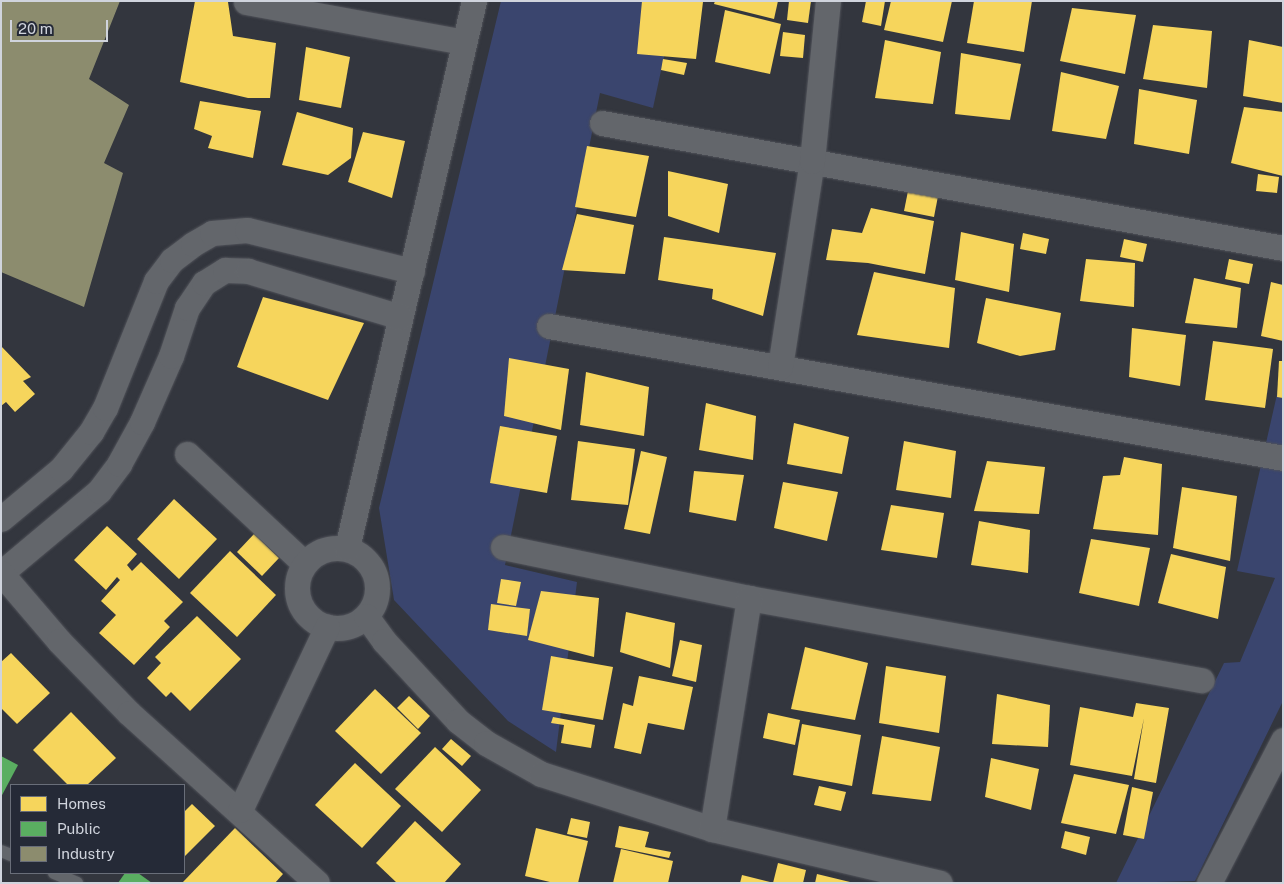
<!DOCTYPE html>
<html>
<head>
<meta charset="utf-8">
<style>
  body { margin:0 }
  #map { position:relative; width:1284px; height:884px; overflow:hidden; background:#33363e; font-family:"Public Sans",sans-serif }
  div>[style] { position:absolute }
  [style*='--x'] { left:calc(var(--x)*1px); top:calc(var(--y)*1px); width:calc(var(--w)*1px); rotate:calc(var(--a)*1deg) }
  .green>* { inset:0; background:#3a456e }
  .homes>* { inset:0; background:#f6d55c }
  .public>* { inset:0; background:#5aae61 }
  .industry>* { inset:0; background:#8c8c6e }
  .roads { filter:drop-shadow(0 0 1px #505259) drop-shadow(0 0 1px #505259) }
  .lane>* { height:12px; margin:-6px; padding:0 6px; transform-origin:6px; border-radius:6px; background:#63666b }
  .street>* { height:25px; margin:-12.5px; padding:0 12.5px; transform-origin:12.5px; border-radius:12.5px; background:#63666b }
  .street>.ring { margin:-12.5px; padding:0; box-sizing:content-box; background:none; border:25px solid #63666b; border-radius:50% }
  span { translate:-50% -50%; white-space:nowrap; text-align:center; line-height:1.15; -webkit-text-stroke:5px #252a37; paint-order:stroke }
  .frame { position:absolute; inset:0; border:2px solid #d0d4dd; pointer-events:none }
  .legend { position:absolute; left:10px; top:784px; width:175px; height:90px; box-sizing:border-box; background:#252a37; border:1px solid #696e79; margin:0; padding:6px 9px; list-style:none; font-size:15px; color:#d0d4dd }
  .legend li { display:flex; align-items:center; gap:10px; height:25px }
  .legend b { width:25px; border:1px solid #696e79 }
  .scale { position:absolute; left:10px; top:20px; width:98px; height:22px; box-sizing:border-box; border:2px solid #d0d4dd; border-top:0; padding-left:6px; font-size:15px; line-height:18px; white-space:nowrap; color:#d0d4dd; -webkit-text-stroke:4px #252a37; paint-order:stroke }
</style>
</head>
<body>
<div id="map">
  <div class="green">
    <i style="clip-path:polygon(501px 1px,676px 1px,653px 108px,600px 93px,505px 565px,577px 582px,556px 752px,508px 721px,394px 600px,379px 508px)"></i>
    <i style="clip-path:polygon(1283px 368px,1283px 701px,1195px 881px,1116px 883px,1224px 663px,1240px 662px,1275px 578px,1237px 571px)"></i>
  </div>
  <div class="homes">
    <i style="clip-path:polygon(195px 1px,228px 2px,233px 36px,276px 43px,270px 98px,248px 98px,180px 82px)"></i>
    <i style="clip-path:polygon(642px 1px,708px 1px,703px 2px,696px 59px,637px 54px)"></i>
    <i style="clip-path:polygon(715px 1px,778px 1px,774px 19px,714px 4px)"></i>
    <i style="clip-path:polygon(789px 1px,811px 1px,808px 23px,787px 20px)"></i>
    <i style="clip-path:polygon(866px 1px,885px 1px,881px 26px,862px 22px)"></i>
    <i style="clip-path:polygon(891px 1px,952px 1px,943px 42px,884px 30px)"></i>
    <i style="clip-path:polygon(974px 1px,1032px 1px,1024px 52px,967px 43px)"></i>
    <i style="clip-path:polygon(1072px 8px,1136px 15px,1125px 74px,1060px 61px)"></i>
    <i style="clip-path:polygon(725px 10px,781px 24px,770px 74px,715px 62px)"></i>
    <i style="clip-path:polygon(1153px 25px,1212px 31px,1207px 88px,1143px 79px)"></i>
    <i style="clip-path:polygon(783px 32px,805px 35px,803px 58px,780px 56px)"></i>
    <i style="clip-path:polygon(885px 40px,941px 52px,933px 104px,875px 98px)"></i>
    <i style="clip-path:polygon(1249px 40px,1283px 47px,1283px 103px,1243px 96px)"></i>
    <i style="clip-path:polygon(306px 47px,350px 57px,341px 108px,299px 100px)"></i>
    <i style="clip-path:polygon(961px 53px,1021px 64px,1010px 120px,955px 114px)"></i>
    <i style="clip-path:polygon(663px 59px,687px 63px,684px 75px,661px 70px)"></i>
    <i style="clip-path:polygon(1061px 72px,1119px 86px,1106px 139px,1052px 131px)"></i>
    <i style="clip-path:polygon(1139px 89px,1197px 100px,1189px 154px,1134px 144px)"></i>
    <i style="clip-path:polygon(200px 101px,261px 111px,253px 158px,208px 148px,212px 136px,194px 129px)"></i>
    <i style="clip-path:polygon(1244px 107px,1283px 112px,1283px 176px,1231px 163px)"></i>
    <i style="clip-path:polygon(297px 112px,353px 128px,351px 158px,328px 175px,282px 165px)"></i>
    <i style="clip-path:polygon(363px 132px,405px 141px,392px 198px,348px 182px)"></i>
    <i style="clip-path:polygon(587px 146px,649px 156px,636px 217px,575px 207px)"></i>
    <i style="clip-path:polygon(668px 171px,728px 184px,719px 233px,668px 216px)"></i>
    <i style="clip-path:polygon(1258px 174px,1279px 177px,1277px 193px,1256px 191px)"></i>
    <i style="clip-path:polygon(908px 191px,938px 196px,934px 217px,904px 211px)"></i>
    <i style="clip-path:polygon(871px 208px,934px 221px,925px 274px,868px 263px,826px 260px,832px 229px,862px 233px)"></i>
    <i style="clip-path:polygon(577px 214px,634px 225px,625px 274px,562px 270px)"></i>
    <i style="clip-path:polygon(961px 232px,1014px 244px,1009px 292px,955px 280px)"></i>
    <i style="clip-path:polygon(1023px 233px,1049px 239px,1046px 254px,1020px 249px)"></i>
    <i style="clip-path:polygon(664px 237px,776px 253px,763px 316px,712px 299px,713px 289px,658px 280px)"></i>
    <i style="clip-path:polygon(1124px 239px,1147px 244px,1143px 262px,1120px 257px)"></i>
    <i style="clip-path:polygon(1086px 259px,1135px 263px,1134px 307px,1080px 301px)"></i>
    <i style="clip-path:polygon(1229px 259px,1253px 264px,1249px 284px,1225px 279px)"></i>
    <i style="clip-path:polygon(874px 272px,955px 288px,949px 348px,857px 335px)"></i>
    <i style="clip-path:polygon(1194px 278px,1241px 288px,1237px 328px,1185px 323px)"></i>
    <i style="clip-path:polygon(1271px 282px,1283px 285px,1283px 341px,1261px 336px)"></i>
    <i style="clip-path:polygon(263px 297px,364px 323px,328px 400px,237px 367px)"></i>
    <i style="clip-path:polygon(986px 298px,1061px 313px,1055px 350px,1020px 356px,977px 343px)"></i>
    <i style="clip-path:polygon(1132px 328px,1186px 335px,1180px 386px,1129px 377px)"></i>
    <i style="clip-path:polygon(1213px 341px,1273px 349px,1265px 408px,1205px 400px)"></i>
    <i style="clip-path:polygon(1px 346px,31px 377px,23px 381px,35px 394px,15px 412px,6px 402px,1px 406px)"></i>
    <i style="clip-path:polygon(509px 358px,569px 369px,561px 430px,504px 416px)"></i>
    <i style="clip-path:polygon(1279px 361px,1283px 361px,1283px 398px,1277px 397px)"></i>
    <i style="clip-path:polygon(586px 372px,649px 387px,644px 436px,580px 425px)"></i>
    <i style="clip-path:polygon(706px 403px,756px 416px,753px 460px,699px 450px)"></i>
    <i style="clip-path:polygon(794px 423px,849px 437px,842px 474px,787px 464px)"></i>
    <i style="clip-path:polygon(500px 426px,557px 436px,547px 493px,490px 483px)"></i>
    <i style="clip-path:polygon(578px 441px,635px 449px,628px 505px,571px 500px)"></i>
    <i style="clip-path:polygon(904px 441px,956px 451px,951px 498px,896px 490px)"></i>
    <i style="clip-path:polygon(641px 451px,667px 457px,650px 534px,624px 529px)"></i>
    <i style="clip-path:polygon(1124px 457px,1162px 464px,1158px 535px,1093px 529px,1103px 476px,1120px 475px)"></i>
    <i style="clip-path:polygon(987px 461px,1045px 467px,1039px 514px,974px 511px)"></i>
    <i style="clip-path:polygon(694px 471px,744px 475px,736px 521px,689px 512px)"></i>
    <i style="clip-path:polygon(783px 482px,838px 492px,827px 541px,774px 528px)"></i>
    <i style="clip-path:polygon(1182px 487px,1237px 496px,1230px 561px,1173px 548px)"></i>
    <i style="clip-path:polygon(174px 499px,217px 539px,179px 579px,137px 539px)"></i>
    <i style="clip-path:polygon(891px 505px,944px 513px,937px 558px,881px 550px)"></i>
    <i style="clip-path:polygon(979px 521px,1030px 530px,1028px 573px,971px 565px)"></i>
    <i style="clip-path:polygon(107px 526px,137px 554px,127px 565px,132px 571px,141px 562px,183px 602px,164px 621px,170px 627px,134px 665px,99px 633px,116px 615px,101px 601px,120px 580px,117px 577px,106px 590px,74px 560px)"></i>
    <i style="clip-path:polygon(254px 534px,279px 558px,262px 576px,237px 552px)"></i>
    <i style="clip-path:polygon(1091px 539px,1150px 548px,1139px 606px,1079px 593px)"></i>
    <i style="clip-path:polygon(230px 551px,276px 595px,237px 637px,190px 593px)"></i>
    <i style="clip-path:polygon(1171px 554px,1226px 567px,1218px 619px,1158px 603px)"></i>
    <i style="clip-path:polygon(501px 579px,521px 582px,516px 606px,497px 603px)"></i>
    <i style="clip-path:polygon(541px 591px,599px 598px,594px 657px,528px 640px)"></i>
    <i style="clip-path:polygon(491px 604px,530px 609px,527px 636px,488px 630px)"></i>
    <i style="clip-path:polygon(626px 612px,675px 623px,670px 668px,620px 652px)"></i>
    <i style="clip-path:polygon(197px 616px,241px 659px,190px 711px,171px 692px,166px 697px,147px 678px,161px 663px,155px 657px)"></i>
    <i style="clip-path:polygon(680px 640px,702px 645px,696px 682px,672px 676px)"></i>
    <i style="clip-path:polygon(805px 647px,868px 663px,855px 720px,791px 709px)"></i>
    <i style="clip-path:polygon(11px 653px,50px 693px,17px 724px,1px 708px,1px 662px)"></i>
    <i style="clip-path:polygon(551px 656px,613px 667px,603px 720px,542px 710px)"></i>
    <i style="clip-path:polygon(886px 666px,946px 676px,939px 733px,879px 723px)"></i>
    <i style="clip-path:polygon(639px 676px,693px 687px,684px 730px,648px 723px,641px 754px,614px 748px,623px 703px,633px 706px)"></i>
    <i style="clip-path:polygon(375px 689px,421px 733px,381px 774px,335px 731px)"></i>
    <i style="clip-path:polygon(997px 694px,1050px 705px,1048px 747px,992px 744px)"></i>
    <i style="clip-path:polygon(409px 696px,430px 716px,418px 729px,397px 708px)"></i>
    <i style="clip-path:polygon(1136px 703px,1169px 708px,1156px 783px,1134px 779px,1144px 718px,1132px 776px,1070px 765px,1080px 707px,1133px 717px)"></i>
    <i style="clip-path:polygon(71px 712px,116px 758px,87px 785px,68px 785px,33px 750px)"></i>
    <i style="clip-path:polygon(768px 713px,800px 720px,795px 745px,763px 738px)"></i>
    <i style="clip-path:polygon(553px 717px,595px 725px,591px 748px,561px 743px,564px 725px,551px 723px)"></i>
    <i style="clip-path:polygon(802px 724px,861px 735px,852px 786px,793px 775px)"></i>
    <i style="clip-path:polygon(882px 736px,940px 747px,931px 801px,872px 794px)"></i>
    <i style="clip-path:polygon(451px 739px,471px 756px,462px 766px,442px 749px)"></i>
    <i style="clip-path:polygon(435px 747px,481px 790px,442px 832px,395px 789px)"></i>
    <i style="clip-path:polygon(991px 758px,1039px 769px,1031px 810px,985px 797px)"></i>
    <i style="clip-path:polygon(355px 763px,401px 806px,362px 848px,315px 805px)"></i>
    <i style="clip-path:polygon(1074px 774px,1129px 785px,1116px 834px,1061px 823px)"></i>
    <i style="clip-path:polygon(819px 786px,846px 792px,841px 811px,814px 805px)"></i>
    <i style="clip-path:polygon(1132px 787px,1153px 792px,1144px 839px,1123px 835px)"></i>
    <i style="clip-path:polygon(192px 804px,215px 826px,184px 857px,184px 812px)"></i>
    <i style="clip-path:polygon(571px 818px,590px 822px,587px 838px,567px 834px)"></i>
    <i style="clip-path:polygon(415px 821px,461px 864px,444px 883px,397px 883px,376px 863px)"></i>
    <i style="clip-path:polygon(619px 826px,649px 832px,645px 847px,671px 852px,669px 858px,615px 847px)"></i>
    <i style="clip-path:polygon(235px 828px,283px 874px,275px 883px,182px 883px)"></i>
    <i style="clip-path:polygon(536px 828px,588px 841px,578px 883px,554px 883px,525px 876px)"></i>
    <i style="clip-path:polygon(1065px 831px,1090px 837px,1086px 855px,1061px 848px)"></i>
    <i style="clip-path:polygon(621px 849px,673px 861px,668px 883px,613px 883px)"></i>
    <i style="clip-path:polygon(778px 863px,806px 870px,803px 883px,773px 883px)"></i>
    <i style="clip-path:polygon(817px 874px,850px 882px,850px 883px,815px 883px)"></i>
    <i style="clip-path:polygon(742px 875px,770px 882px,770px 883px,740px 883px)"></i>
  </div>
  <div class="public">
    <i style="clip-path:polygon(1px 756px,18px 765px,1px 797px)"></i>
    <i style="clip-path:polygon(125px 873px,138px 873px,152px 883px,118px 883px)"></i>
  </div>
  <div class="industry">
    <i style="clip-path:polygon(1px 1px,120px 1px,89px 79px,129px 105px,104px 163px,123px 173px,84px 307px,1px 272px)"></i>
  </div>
  <div class="roads">
    <div class="lane">
      <i style="--x:1;--y:851;--w:11;--a:22"></i>
      <i style="--x:54;--y:873;--w:25;--a:23"></i>
    </div>
    <div class="street">
      <i style="--x:246;--y:2;--w:221;--a:10.4"></i>
      <i style="--x:602;--y:123;--w:692;--a:10.4"></i>
      <i style="--x:549;--y:326;--w:746;--a:10.19"></i>
      <i style="--x:780;--y:367;--w:208;--a:-81.2"></i>
      <i style="--x:812;--y:161;--w:161;--a:-84.3"></i>
      <i style="--x:187;--y:454;--w:160;--a:43"></i>
      <i style="--x:1;--y:519;--w:78;--a:-39.8"></i>
      <i style="--x:61;--y:469;--w:48;--a:-51"></i>
      <i style="--x:91;--y:432;--w:28;--a:-60"></i>
      <i style="--x:105;--y:408;--w:137;--a:-68.1"></i>
      <i style="--x:156;--y:281;--w:26;--a:-53"></i>
      <i style="--x:172;--y:260;--w:26;--a:-37"></i>
      <i style="--x:193;--y:244;--w:22;--a:-30"></i>
      <i style="--x:212;--y:233;--w:35;--a:-5"></i>
      <i style="--x:247;--y:230;--w:170;--a:14"></i>
      <i style="--x:503;--y:547;--w:251;--a:11.7"></i>
      <i style="--x:749;--y:598;--w:460;--a:10.3"></i>
      <i class="ring" style="left:297px;top:548px;width:55px;height:55px"></i>
      <i style="--x:347;--y:548;--w:562;--a:-76.93"></i>
      <i style="--x:1;--y:573;--w:128;--a:-39.9"></i>
      <i style="--x:99;--y:491;--w:34;--a:-53"></i>
      <i style="--x:119;--y:464;--w:48;--a:-61.3"></i>
      <i style="--x:142;--y:422;--w:72;--a:-66.3"></i>
      <i style="--x:171;--y:356;--w:51;--a:-71.6"></i>
      <i style="--x:187;--y:308;--w:30;--a:-56"></i>
      <i style="--x:204;--y:283;--w:25;--a:-32"></i>
      <i style="--x:225;--y:270;--w:23;--a:2"></i>
      <i style="--x:248;--y:271;--w:159;--a:16.8"></i>
      <i style="--x:1;--y:573;--w:89;--a:49.5"></i>
      <i style="--x:59;--y:641;--w:100;--a:45.8"></i>
      <i style="--x:129;--y:713;--w:253;--a:42.1"></i>
      <i style="--x:366;--y:616;--w:31;--a:54"></i>
      <i style="--x:384;--y:641;--w:109;--a:47.2"></i>
      <i style="--x:458;--y:721;--w:36;--a:38"></i>
      <i style="--x:486;--y:743;--w:63;--a:29.4"></i>
      <i style="--x:541;--y:774;--w:180;--a:17.8"></i>
      <i style="--x:712;--y:829;--w:234;--a:13.3"></i>
      <i style="--x:240;--y:810;--w:203;--a:-64.6"></i>
      <i style="--x:712;--y:829;--w:234;--a:-80.9"></i>
      <i style="--x:1209;--y:883;--w:161;--a:-62.6"></i>
    </div>
  </div>
  <div class="frame"></div>
  <ul class="legend">
  <li><b style="height:14px;background:#f6d55c"></b>Homes</li>
  <li><b style="height:14px;background:#5aae61"></b>Public</li>
  <li><b style="height:14px;background:#8c8c6e"></b>Industry</li>
  </ul>
  <div class="scale">20 m</div>
</div>
</body>
</html>
